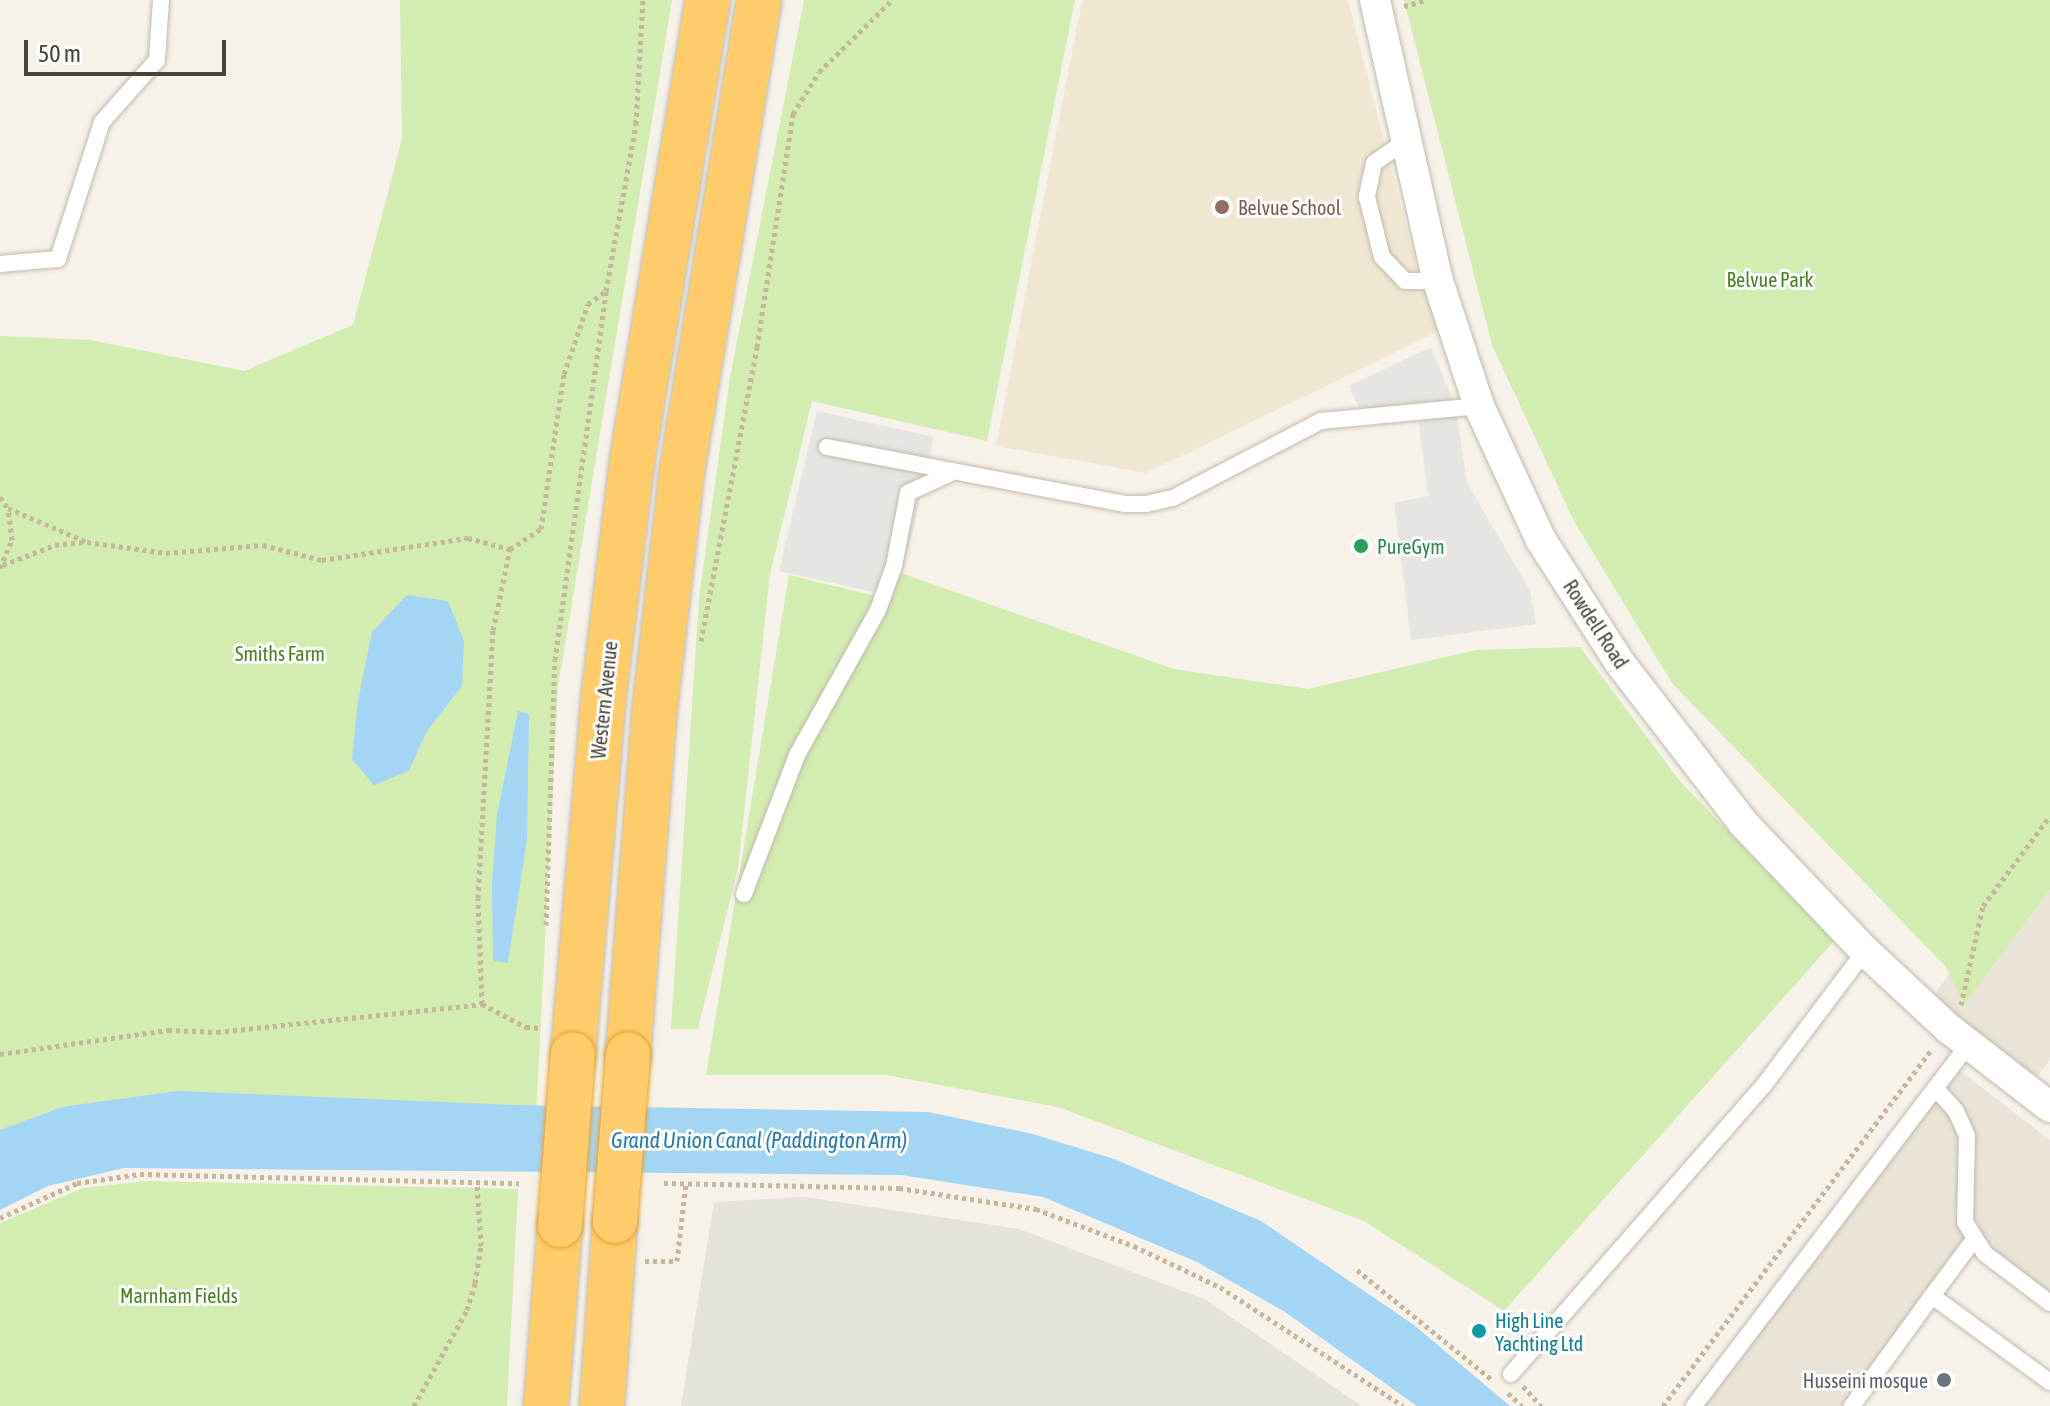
<!DOCTYPE html>
<html>
<head>
<meta charset="utf-8">
<style>
  body { margin:0 }
  #map { position:relative; width:2050px; height:1406px; overflow:hidden; background:#f6f2ea; font-family:"Asap Condensed",sans-serif }
  div>[style] { position:absolute }
  [style*='--x'] { left:calc(var(--x)*1px); top:calc(var(--y)*1px); width:calc(var(--w)*1px); rotate:calc(var(--a)*1deg) }
  .residential>* { inset:0; background:#eae4d8 }
  .industrial>* { inset:0; background:#e5e1db }
  .education>* { inset:0; background:#f0e7d3 }
  .green>* { inset:0; background:#d2ecb1 }
  .parking>* { inset:0; background:#e7e5e2 }
  .water>* { inset:0; background:#a4d5f5 }
  .path>* { height:5px; margin-top:-2.5px; transform-origin:0; background:repeating-linear-gradient(90deg,#c5b69c 0 4px,transparent 0 8px) }
  .roads { filter:drop-shadow(0 0 2px #c2baac) drop-shadow(0 0 2px #c2baac) }
  .lane>* { height:16px; margin:-8px; padding:0 8px; transform-origin:8px; border-radius:8px; background:#fff }
  .street>* { height:30px; margin:-15px; padding:0 15px; transform-origin:15px; border-radius:15px; background:#fff }
  .highway>* { height:44px; margin:-22px; padding:0 22px; transform-origin:22px; border-radius:22px; background:#ffcc6c }
  .bridges { filter:drop-shadow(0 0 2px #e7a233) drop-shadow(0 0 2px #e7a233) }
  .highway-bridge>* { height:44px; margin:-22px; padding:0 22px; transform-origin:22px; border-radius:22px; background:#ffcc6c }
  .dots>* { width:22px; height:22px; translate:-50% -50%; box-sizing:border-box; border:4px solid #fff; border-radius:50% }
  span { translate:-50% -50%; white-space:nowrap; text-align:center; line-height:1.15; -webkit-text-stroke:6px #fff; paint-order:stroke }
  .education-label { font-size:20px; color:#785e54 }
  .left { translate:0 -50%; text-align:left }
  .park-label { font-size:20px; color:#4a8126 }
  .leisure-label { font-size:20px; color:#27864d }
  .street-label { font-size:20px; color:#4a4337 }
  .culture-label { font-size:20px; color:#0d838f }
  .worship-label { font-size:20px; color:#5b616d }
  .right { translate:-100% -50%; text-align:right }
  .water-label { font-size:22px; color:#277bb5; font-style:italic }
  .scale { position:absolute; left:24px; top:40px; width:202px; height:36px; box-sizing:border-box; border:4px solid #4a4337; border-top:0; padding-left:10px; font-size:24px; line-height:28px; white-space:nowrap; color:#4a4337; -webkit-text-stroke:6px #fff; paint-order:stroke }
</style>
</head>
<body>
<div id="map">
  <div class="residential">
    <i style="clip-path:polygon(2050px 831px,2050px 1060px,2035px 1079px,1931px 999px)"></i>
    <i style="clip-path:polygon(1959px 1070px,2050px 1140px,2050px 1297px,1972px 1237px,1845px 1406px,1697px 1406px)"></i>
  </div>
  <div class="industrial">
    <i style="clip-path:polygon(805px 1197px,1019px 1229px,1204px 1299px,1362px 1406px,681px 1406px,714px 1202px)"></i>
  </div>
  <div class="education">
    <i style="clip-path:polygon(1082px 0,1348px 0,1415px 261px,1439px 331px,1146px 473px,996px 446px)"></i>
  </div>
  <div class="green">
    <i style="clip-path:polygon(400px 0,672px 0,558px 687px,536px 1117px,0 1149px,0 336px,91px 340px,244px 371px,353px 325px,402px 139px)"></i>
    <i style="clip-path:polygon(804px 0,1075px 0,987px 441px,812px 401px,770px 574px,738px 868px,698px 1029px,671px 1029px,699px 598px,730px 377px)"></i>
    <i style="clip-path:polygon(1404px 0,2050px 0,2050px 889px,1964px 1005px,1946px 967px,1672px 683px,1574px 521px,1492px 345px)"></i>
    <i style="clip-path:polygon(901px 573px,1174px 669px,1308px 689px,1476px 650px,1580px 647px,1679px 780px,1834px 941px,1504px 1311px,1364px 1221px,1058px 1107px,886px 1075px,706px 1075px,789px 575px,884px 598px)"></i>
    <i style="clip-path:polygon(146px 1181px,518px 1189px,507px 1406px,0 1406px,0 1223px,83px 1188px)"></i>
  </div>
  <div class="parking">
    <i style="clip-path:polygon(1431px 347px,1456px 408px,1467px 483px,1530px 590px,1536px 624px,1411px 640px,1394px 503px,1428px 496px,1417px 409px,1361px 413px,1349px 386px)"></i>
    <i style="clip-path:polygon(817px 411px,934px 437px,904px 568px,882px 594px,779px 571px)"></i>
  </div>
  <div class="water">
    <i style="clip-path:polygon(407px 595px,448px 601px,464px 641px,462px 686px,427px 731px,409px 771px,374px 785px,352px 759px,358px 701px,372px 632px)"></i>
    <i style="clip-path:polygon(518px 711px,529px 714px,527px 839px,508px 963px,493px 961px,492px 883px,497px 815px)"></i>
    <i style="clip-path:polygon(177px 1091px,515px 1105px,928px 1112px,1033px 1134px,1114px 1159px,1261px 1221px,1414px 1325px,1510px 1406px,1417px 1406px,1285px 1312px,1197px 1262px,1043px 1197px,901px 1175px,124px 1168px,48px 1186px,0 1210px,0 1130px,62px 1107px)"></i>
  </div>
  <div class="path">
    <i style="--x:1404;--y:6;--w:24;--a:-15"></i>
    <i style="--x:0;--y:497;--w:14;--a:54"></i>
    <i style="--x:8;--y:508;--w:86;--a:23.3"></i>
    <i style="--x:87;--y:542;--w:80;--a:7.9"></i>
    <i style="--x:166;--y:553;--w:97;--a:-4.7"></i>
    <i style="--x:263;--y:545;--w:61;--a:14.3"></i>
    <i style="--x:322;--y:560;--w:148;--a:-8.6"></i>
    <i style="--x:468;--y:538;--w:43;--a:14.7"></i>
    <i style="--x:3;--y:565;--w:56;--a:-21"></i>
    <i style="--x:55;--y:545;--w:31;--a:-6"></i>
    <i style="--x:0;--y:568;--w:30;--a:-67"></i>
    <i style="--x:12;--y:540;--w:31;--a:-97"></i>
    <i style="--x:701;--y:641;--w:299;--a:-79.2"></i>
    <i style="--x:757;--y:347;--w:236;--a:-81.2"></i>
    <i style="--x:793;--y:114;--w:49;--a:-58.2"></i>
    <i style="--x:819;--y:72;--w:103;--a:-44.6"></i>
    <i style="--x:546;--y:925;--w:265;--a:-88.1"></i>
    <i style="--x:555;--y:660;--w:373;--a:-82.1"></i>
    <i style="--x:606;--y:291;--w:170;--a:-79.8"></i>
    <i style="--x:636;--y:124;--w:124;--a:-86.8"></i>
    <i style="--x:482;--y:1004;--w:106;--a:-92.2"></i>
    <i style="--x:478;--y:898;--w:268;--a:-86.8"></i>
    <i style="--x:493;--y:630;--w:83;--a:-78.1"></i>
    <i style="--x:510;--y:549;--w:37;--a:-33"></i>
    <i style="--x:541;--y:529;--w:157;--a:-81.6"></i>
    <i style="--x:564;--y:374;--w:74;--a:-71.1"></i>
    <i style="--x:588;--y:304;--w:22;--a:-36"></i>
    <i style="--x:1961;--y:1005;--w:101;--a:-77.5"></i>
    <i style="--x:1983;--y:906;--w:112;--a:-53.3"></i>
    <i style="--x:0;--y:1054;--w:170;--a:-8.1"></i>
    <i style="--x:168;--y:1030;--w:49;--a:2.3"></i>
    <i style="--x:217;--y:1032;--w:266;--a:-6"></i>
    <i style="--x:482;--y:1004;--w:50;--a:27.6"></i>
    <i style="--x:526;--y:1027;--w:16;--a:4"></i>
    <i style="--x:664;--y:1183;--w:235;--a:1.2"></i>
    <i style="--x:899;--y:1188;--w:139;--a:8.7"></i>
    <i style="--x:1036;--y:1209;--w:105;--a:20.7"></i>
    <i style="--x:1134;--y:1246;--w:95;--a:25.5"></i>
    <i style="--x:1220;--y:1287;--w:218;--a:33"></i>
    <i style="--x:0;--y:1218;--w:85;--a:-24.4"></i>
    <i style="--x:77;--y:1183;--w:64;--a:-8.1"></i>
    <i style="--x:140;--y:1174;--w:379;--a:1.4"></i>
    <i style="--x:645;--y:1261;--w:32;--a:0"></i>
    <i style="--x:677;--y:1261;--w:79;--a:-83.4"></i>
    <i style="--x:1357;--y:1270;--w:173;--a:39.1"></i>
    <i style="--x:1523;--y:1386;--w:27;--a:48"></i>
    <i style="--x:1508;--y:1393;--w:19;--a:43"></i>
    <i style="--x:414;--y:1406;--w:110;--a:-61.1"></i>
    <i style="--x:467;--y:1310;--w:28;--a:-73"></i>
    <i style="--x:475;--y:1283;--w:37;--a:-81"></i>
    <i style="--x:481;--y:1246;--w:64;--a:-93.6"></i>
    <i style="--x:1663;--y:1406;--w:447;--a:-53"></i>
  </div>
  <div class="roads">
    <div class="lane">
      <i style="--x:1407;--y:140;--w:40;--a:145.1"></i>
      <i style="--x:1374;--y:163;--w:35;--a:102"></i>
      <i style="--x:1367;--y:197;--w:62;--a:76"></i>
      <i style="--x:1382;--y:257;--w:33;--a:46"></i>
      <i style="--x:1405;--y:281;--w:33;--a:0"></i>
      <i style="--x:0;--y:264;--w:58;--a:-4.9"></i>
      <i style="--x:58;--y:259;--w:144;--a:-72.2"></i>
      <i style="--x:102;--y:122;--w:83;--a:-48.4"></i>
      <i style="--x:157;--y:60;--w:60;--a:-86.2"></i>
      <i style="--x:827;--y:447;--w:303;--a:10.8"></i>
      <i style="--x:1125;--y:504;--w:21;--a:0"></i>
      <i style="--x:1146;--y:504;--w:28;--a:-13"></i>
      <i style="--x:1173;--y:498;--w:167;--a:-27.5"></i>
      <i style="--x:1321;--y:421;--w:159;--a:-5.4"></i>
      <i style="--x:744;--y:894;--w:149;--a:-69.1"></i>
      <i style="--x:797;--y:755;--w:166;--a:-60.8"></i>
      <i style="--x:878;--y:610;--w:47;--a:-70"></i>
      <i style="--x:894;--y:566;--w:74;--a:-79.1"></i>
      <i style="--x:908;--y:493;--w:47;--a:-24.9"></i>
      <i style="--x:1937;--y:1090;--w:28;--a:48"></i>
      <i style="--x:1956;--y:1111;--w:27;--a:66"></i>
      <i style="--x:1967;--y:1136;--w:86;--a:91.3"></i>
      <i style="--x:1965;--y:1222;--w:36;--a:58"></i>
      <i style="--x:1984;--y:1253;--w:83;--a:37.1"></i>
      <i style="--x:1932;--y:1296;--w:72;--a:-53.4"></i>
      <i style="--x:1511;--y:1374;--w:384;--a:-48.8"></i>
      <i style="--x:1764;--y:1085;--w:168;--a:-53"></i>
      <i style="--x:1694;--y:1406;--w:455;--a:-52.8"></i>
      <i style="--x:1852;--y:1406;--w:136;--a:-54"></i>
      <i style="--x:1932;--y:1296;--w:146;--a:36.1"></i>
    </div>
    <div class="street">
      <i style="--x:1375;--y:0;--w:288;--a:77.4"></i>
      <i style="--x:1438;--y:281;--w:132;--a:71.8"></i>
      <i style="--x:1479;--y:406;--w:148;--a:65.2"></i>
      <i style="--x:1541;--y:540;--w:146;--a:57.3"></i>
      <i style="--x:1620;--y:663;--w:202;--a:52.4"></i>
      <i style="--x:1743;--y:823;--w:177;--a:46.4"></i>
      <i style="--x:1865;--y:951;--w:113;--a:42.9"></i>
      <i style="--x:1948;--y:1028;--w:129;--a:37.8"></i>
    </div>
    <div class="highway">
      <i style="--x:573;--y:1054;--w:354;--a:-85.1"></i>
      <i style="--x:603;--y:701;--w:235;--a:-83.1"></i>
      <i style="--x:631;--y:468;--w:474;--a:-80.7"></i>
      <i style="--x:628;--y:1055;--w:349;--a:-85.6"></i>
      <i style="--x:655;--y:707;--w:238;--a:-83.5"></i>
      <i style="--x:682;--y:471;--w:477;--a:-80.7"></i>
      <i style="--x:546;--y:1406;--w:182;--a:-85.6"></i>
      <i style="--x:602;--y:1406;--w:185;--a:-86"></i>
    </div>
  </div>
  <div class="bridges">
    <div class="highway-bridge">
      <i style="--x:615;--y:1221;--w:167;--a:-85.5"></i>
      <i style="--x:560;--y:1225;--w:171;--a:-85.7"></i>
    </div>
  </div>
  <div class="dots">
    <i style="left:1222px;top:207px;background:#8d6e63"></i>
    <i style="left:1361px;top:546px;background:#2e9e5b"></i>
    <i style="left:1479px;top:1331px;background:#0f9aa8"></i>
    <i style="left:1944px;top:1380px;background:#6b7280"></i>
  </div>
  <div class="education-label">
    <span class="left" style="left:1238px;top:207px">Belvue School</span>
  </div>
  <div class="park-label">
    <span style="left:1770px;top:279px">Belvue Park</span>
    <span style="left:280px;top:653px">Smiths Farm</span>
    <span style="left:179px;top:1295px">Marnham Fields</span>
  </div>
  <div class="leisure-label">
    <span class="left" style="left:1377px;top:546px">PureGym</span>
  </div>
  <div class="street-label">
    <span style="left:1596px;top:624px;rotate:57deg">Rowdell Road</span>
    <span style="left:604px;top:700px;rotate:-84deg">Western Avenue</span>
  </div>
  <div class="culture-label">
    <span class="left" style="left:1495px;top:1332px">High Line<br>Yachting Ltd</span>
  </div>
  <div class="worship-label">
    <span class="right" style="left:1928px;top:1380px">Husseini mosque</span>
  </div>
  <div class="water-label">
    <span style="left:759px;top:1141px">Grand Union Canal (Paddington Arm)</span>
  </div>
  <div class="scale">50 m</div>
</div>
</body>
</html>
